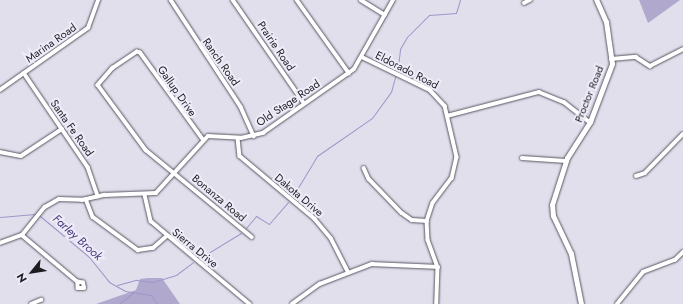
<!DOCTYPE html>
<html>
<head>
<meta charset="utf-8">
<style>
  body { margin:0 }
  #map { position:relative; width:683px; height:304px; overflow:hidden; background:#e1dfec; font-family:Jost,sans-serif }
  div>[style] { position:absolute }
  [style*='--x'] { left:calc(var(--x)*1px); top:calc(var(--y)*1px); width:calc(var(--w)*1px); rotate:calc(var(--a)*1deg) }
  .green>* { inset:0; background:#b0a9cd }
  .stream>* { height:1px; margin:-0.5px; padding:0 0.5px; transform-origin:0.5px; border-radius:0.5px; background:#a095ca }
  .roads { filter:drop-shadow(0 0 1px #585661) drop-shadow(0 0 1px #585661) }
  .minor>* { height:3.5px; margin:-1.75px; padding:0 1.75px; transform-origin:1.75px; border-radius:1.75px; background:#fff }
  .secondary>* { height:4.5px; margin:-2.25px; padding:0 2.25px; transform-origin:2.25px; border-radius:2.25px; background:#fff }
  span { translate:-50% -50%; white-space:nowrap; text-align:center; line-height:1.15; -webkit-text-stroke:4px #eeecf9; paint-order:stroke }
  .street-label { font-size:11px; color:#1d1d21 }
  .water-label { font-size:12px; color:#4c397b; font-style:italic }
  .north { position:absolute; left:12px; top:252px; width:40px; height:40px; -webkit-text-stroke:3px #eeecf9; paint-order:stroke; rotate:240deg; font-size:11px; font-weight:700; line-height:16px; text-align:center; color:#1d1d21 }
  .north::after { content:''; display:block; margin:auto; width:14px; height:18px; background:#1d1d21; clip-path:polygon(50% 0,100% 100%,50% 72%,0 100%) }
</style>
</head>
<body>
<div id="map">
  <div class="green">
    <i style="clip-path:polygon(639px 0,680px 0,648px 23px)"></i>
    <i style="clip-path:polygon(148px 278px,162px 278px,180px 304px,96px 304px,136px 290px,140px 279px)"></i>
  </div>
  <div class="stream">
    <i style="--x:398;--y:66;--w:17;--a:-83"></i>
    <i style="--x:400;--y:49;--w:14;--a:-60"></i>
    <i style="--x:407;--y:37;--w:31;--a:-45"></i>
    <i style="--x:429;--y:15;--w:27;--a:-4"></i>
    <i style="--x:456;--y:13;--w:14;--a:-73"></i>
    <i style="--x:293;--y:196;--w:47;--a:-59"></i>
    <i style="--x:317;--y:156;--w:67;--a:-34.6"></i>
    <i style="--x:372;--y:118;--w:32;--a:-54"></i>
    <i style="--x:391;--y:92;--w:16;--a:-75"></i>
    <i style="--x:40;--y:216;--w:64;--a:39.9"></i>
    <i style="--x:89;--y:257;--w:32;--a:51"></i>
    <i style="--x:109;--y:282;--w:18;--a:29"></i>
    <i style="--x:125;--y:291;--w:26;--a:9"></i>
    <i style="--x:151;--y:295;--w:11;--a:56"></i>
    <i style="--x:0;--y:217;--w:38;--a:-5"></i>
    <i style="--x:246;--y:228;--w:16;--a:-50"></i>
    <i style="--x:256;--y:216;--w:15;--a:32"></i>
    <i style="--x:269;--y:224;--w:29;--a:-49"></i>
    <i style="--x:200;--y:258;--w:48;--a:-31.4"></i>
    <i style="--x:117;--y:285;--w:20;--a:-15"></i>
    <i style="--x:136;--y:280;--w:17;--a:7"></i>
    <i style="--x:153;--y:282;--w:24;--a:-17"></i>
    <i style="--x:176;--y:275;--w:21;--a:-37"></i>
    <i style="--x:119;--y:304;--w:18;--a:-38"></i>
  </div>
  <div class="roads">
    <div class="minor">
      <i style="--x:171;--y:0;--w:128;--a:56.8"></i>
      <i style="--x:241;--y:107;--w:32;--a:66"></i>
      <i style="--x:233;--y:0;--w:125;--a:55.4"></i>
      <i style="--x:297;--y:0;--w:90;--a:54.5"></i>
      <i style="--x:361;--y:0;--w:28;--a:32"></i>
      <i style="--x:524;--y:3;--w:7;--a:-27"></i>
      <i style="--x:362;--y:57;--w:76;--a:25.9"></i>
      <i style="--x:430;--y:90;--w:22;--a:47"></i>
      <i style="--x:445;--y:106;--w:52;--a:76.8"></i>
      <i style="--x:457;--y:157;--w:22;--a:103"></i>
      <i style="--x:452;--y:178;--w:31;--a:127"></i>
      <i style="--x:433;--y:203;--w:19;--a:108"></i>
      <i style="--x:427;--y:221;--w:19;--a:87"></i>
      <i style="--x:428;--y:240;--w:29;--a:70"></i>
      <i style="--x:438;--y:267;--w:37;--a:92"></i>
      <i style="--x:611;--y:59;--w:25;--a:-5"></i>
      <i style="--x:636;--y:57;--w:17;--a:33"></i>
      <i style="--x:650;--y:66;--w:37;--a:-27"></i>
      <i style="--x:24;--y:73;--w:114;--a:55.8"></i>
      <i style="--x:88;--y:167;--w:31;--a:71"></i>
      <i style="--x:0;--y:90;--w:108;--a:-35.2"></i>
      <i style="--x:88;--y:28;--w:30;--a:-70"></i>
      <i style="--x:447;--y:116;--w:95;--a:-14.6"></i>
      <i style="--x:539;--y:92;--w:27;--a:22"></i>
      <i style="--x:564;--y:102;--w:33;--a:38"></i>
      <i style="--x:238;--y:138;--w:18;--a:84"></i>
      <i style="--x:240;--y:156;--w:98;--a:40"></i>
      <i style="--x:315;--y:219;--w:25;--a:50"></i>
      <i style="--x:331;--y:238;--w:37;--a:63"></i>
      <i style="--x:203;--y:140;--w:107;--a:-125.9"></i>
      <i style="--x:140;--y:53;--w:3;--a:-162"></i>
      <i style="--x:137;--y:52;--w:29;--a:146"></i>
      <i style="--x:113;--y:68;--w:23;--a:131"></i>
      <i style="--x:98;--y:85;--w:81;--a:53.6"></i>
      <i style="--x:146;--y:150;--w:137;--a:39.4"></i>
      <i style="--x:0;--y:152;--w:21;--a:11"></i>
      <i style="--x:21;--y:156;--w:49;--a:-33.4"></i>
      <i style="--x:522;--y:158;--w:44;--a:3.9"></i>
      <i style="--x:364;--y:168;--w:12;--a:66"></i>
      <i style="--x:369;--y:179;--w:47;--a:45.9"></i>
      <i style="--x:402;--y:213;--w:12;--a:35"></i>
      <i style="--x:412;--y:220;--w:15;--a:4"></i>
      <i style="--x:636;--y:176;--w:9;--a:-18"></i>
      <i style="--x:645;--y:173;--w:54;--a:-45.7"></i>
      <i style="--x:145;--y:195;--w:27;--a:77"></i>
      <i style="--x:151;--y:221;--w:129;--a:40"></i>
      <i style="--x:86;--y:199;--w:19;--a:69"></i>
      <i style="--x:93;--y:217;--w:56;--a:36.3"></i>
      <i style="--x:138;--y:250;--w:15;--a:-8"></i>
      <i style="--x:153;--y:248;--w:18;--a:-41"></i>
      <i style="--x:22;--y:235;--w:73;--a:40"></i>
      <i style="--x:78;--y:282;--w:6;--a:90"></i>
      <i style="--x:78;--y:288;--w:6;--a:0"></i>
      <i style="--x:84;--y:288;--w:5;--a:-101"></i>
      <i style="--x:83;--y:283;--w:5;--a:-169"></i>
      <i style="--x:0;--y:243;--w:23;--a:-20"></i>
      <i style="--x:22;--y:235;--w:36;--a:-51"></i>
      <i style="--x:45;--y:207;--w:16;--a:-30"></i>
      <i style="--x:59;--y:199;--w:23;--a:2"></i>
      <i style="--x:82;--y:200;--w:23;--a:-13"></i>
      <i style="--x:104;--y:195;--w:52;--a:-2.2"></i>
      <i style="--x:156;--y:193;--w:77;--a:-47.6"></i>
      <i style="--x:208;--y:136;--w:33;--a:3"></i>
      <i style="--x:241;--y:138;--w:23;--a:-13"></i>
      <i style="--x:263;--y:133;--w:111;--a:-35.1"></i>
      <i style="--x:354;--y:69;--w:79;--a:-60.5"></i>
      <i style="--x:31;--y:304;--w:11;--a:-22"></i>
      <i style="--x:292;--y:304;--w:34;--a:-36"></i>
      <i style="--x:320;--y:284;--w:56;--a:-21"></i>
      <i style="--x:372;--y:264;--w:66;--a:2.6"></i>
      <i style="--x:617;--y:304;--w:41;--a:-50.9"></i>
      <i style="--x:643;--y:272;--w:34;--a:-21"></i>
      <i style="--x:675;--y:260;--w:11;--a:-45"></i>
    </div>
    <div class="secondary">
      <i style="--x:581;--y:304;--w:51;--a:-101.3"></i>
      <i style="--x:571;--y:254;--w:42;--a:-115.3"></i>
      <i style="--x:553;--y:216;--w:11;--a:-95"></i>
      <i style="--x:552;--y:205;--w:49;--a:-72.3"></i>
      <i style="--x:567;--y:158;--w:43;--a:-57.4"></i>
      <i style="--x:590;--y:122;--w:62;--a:-69.2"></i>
      <i style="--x:612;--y:64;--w:42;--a:-98.1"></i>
      <i style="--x:606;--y:22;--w:24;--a:-114"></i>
    </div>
  </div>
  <div class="street-label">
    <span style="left:51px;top:43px;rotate:-35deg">Marina Road</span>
    <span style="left:276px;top:46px;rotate:56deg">Prairie Road</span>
    <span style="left:221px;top:62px;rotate:55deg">Ranch Road</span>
    <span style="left:407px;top:70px;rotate:27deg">Eldorado Road</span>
    <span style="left:177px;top:91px;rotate:55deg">Gallup Drive</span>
    <span style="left:589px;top:94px;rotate:-68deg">Proctor Road</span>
    <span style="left:288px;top:103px;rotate:-34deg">Old Stage Road</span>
    <span style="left:72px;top:128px;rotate:55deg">Santa Fe Road</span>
    <span style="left:299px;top:195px;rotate:40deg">Dakota Drive</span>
    <span style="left:219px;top:198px;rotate:40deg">Bonanza Road</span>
    <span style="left:195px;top:248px;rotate:39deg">Sierra Drive</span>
  </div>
  <div class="water-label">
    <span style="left:77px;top:238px;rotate:42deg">Farley Brook</span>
  </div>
  <div class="north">N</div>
</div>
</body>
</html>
